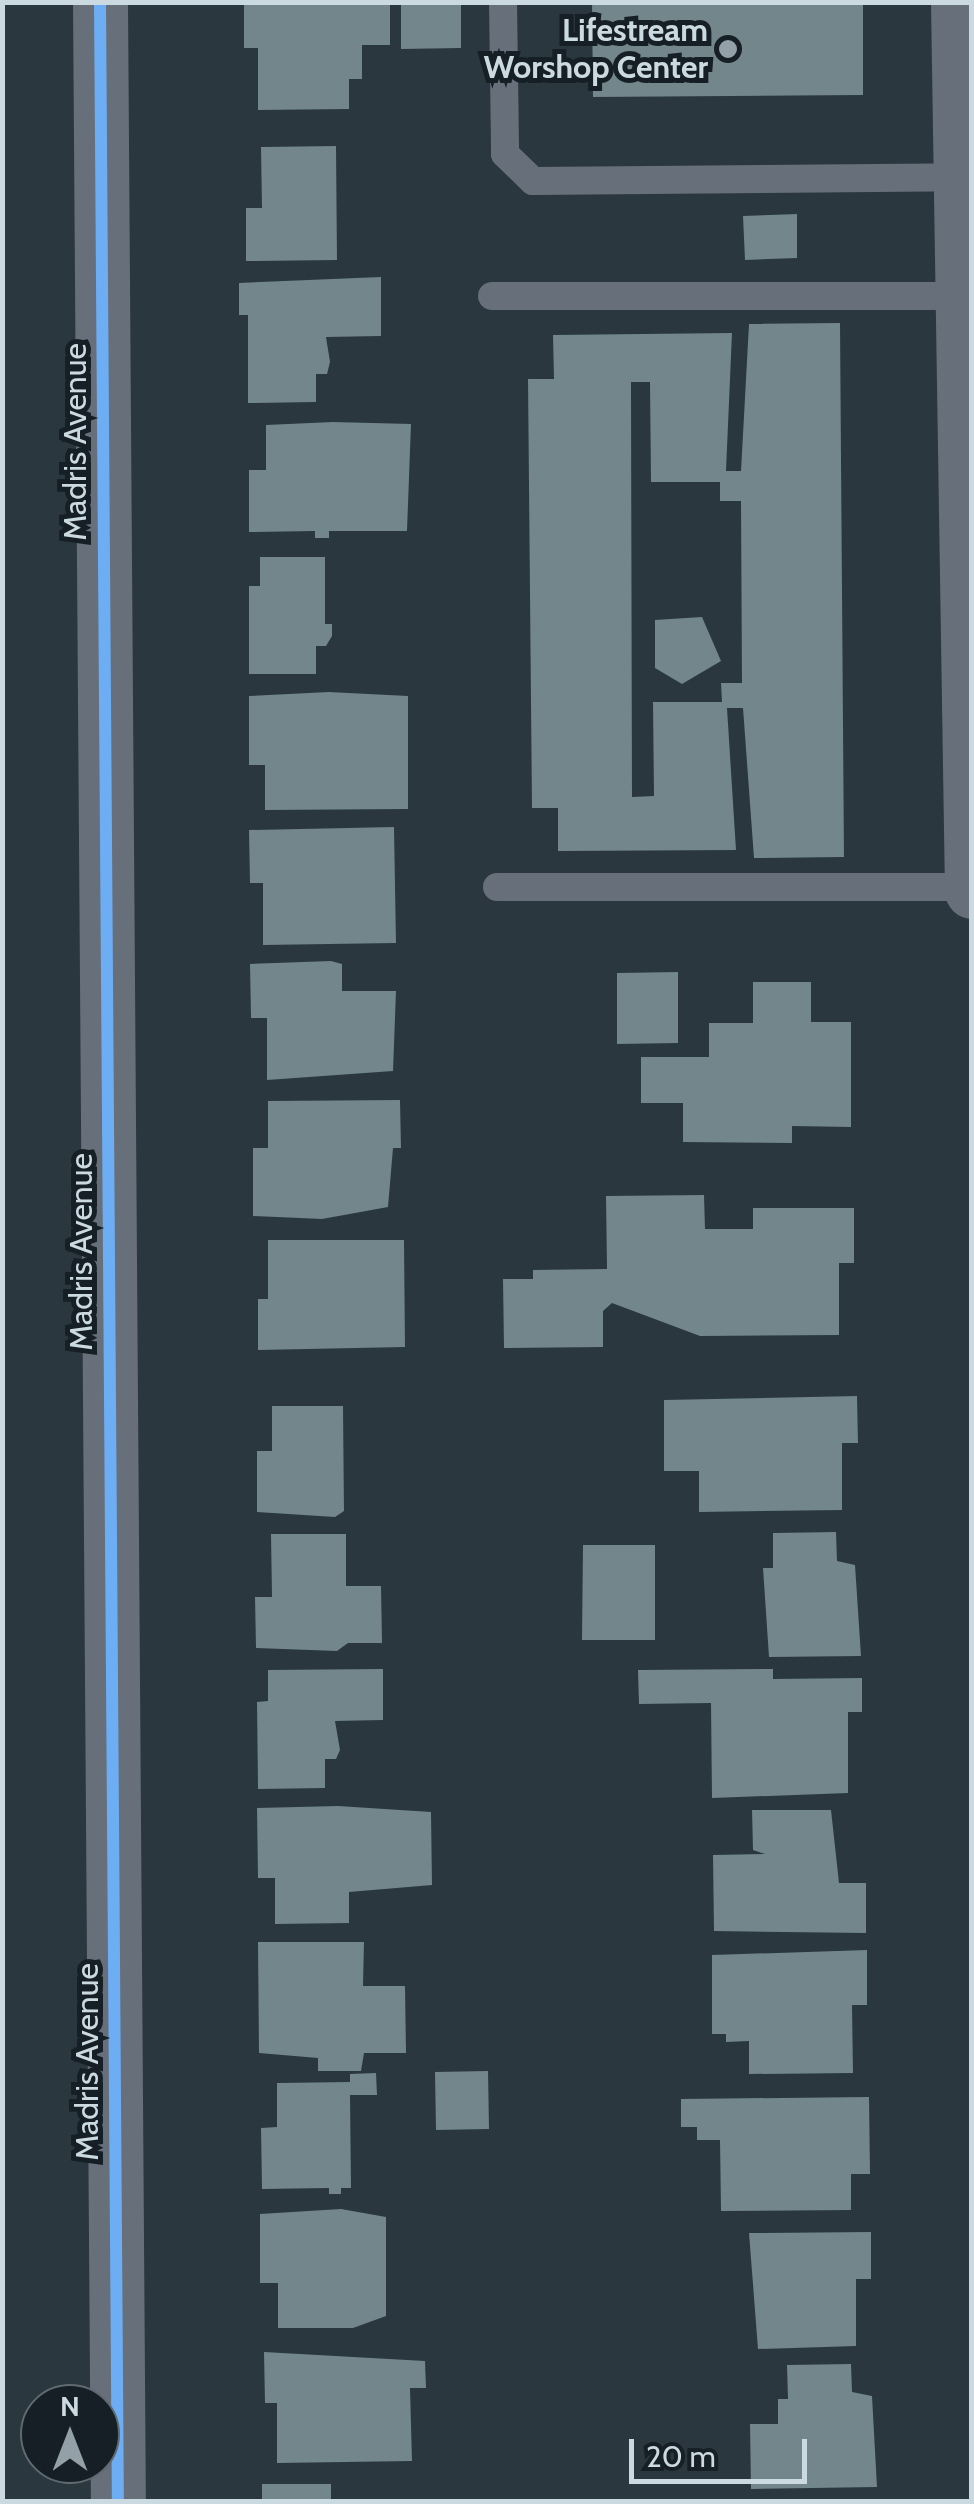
<!DOCTYPE html>
<html>
<head>
<meta charset="utf-8">
<style>
  body { margin:0 }
  #map { position:relative; width:974px; height:2504px; overflow:hidden; background:#2a373f; font-family:Cabin,sans-serif }
  div>[style] { position:absolute }
  [style*='--x'] { left:calc(var(--x)*1px); top:calc(var(--y)*1px); width:calc(var(--w)*1px); rotate:calc(var(--a)*1deg) }
  .building>* { inset:0; background:#72868b }
  .lane>* { height:28px; margin:-14px; padding:0 14px; transform-origin:14px; border-radius:14px; background:#676f7a }
  .street>* { height:55px; margin:-27.5px; padding:0 27.5px; transform-origin:27.5px; border-radius:27.5px; background:#676f7a }
  .cycleway>* { height:12px; margin:-6px; padding:0 6px; transform-origin:6px; border-radius:6px; background:#6dadf4 }
  .dots>* { width:28px; height:28px; translate:-50% -50%; box-sizing:border-box; border:5px solid #151f25; border-radius:50% }
  span { translate:-50% -50%; white-space:nowrap; text-align:center; line-height:1.15; -webkit-text-stroke:10px #151f25; paint-order:stroke }
  .poi-label { font-size:32px; color:#cbd9e1; font-weight:700 }
  .right { translate:-100% -50%; text-align:right }
  .street-label { font-size:32px; color:#cbd9e1 }
  .frame { position:absolute; inset:0; border:5px solid #cbd9e1; pointer-events:none }
  .north { position:absolute; left:20px; top:2384px; width:100px; height:100px; box-sizing:border-box; background:#151f25; border:2px solid #5e6970; border-radius:50%; rotate:0deg; font-size:28px; font-weight:700; line-height:40px; text-align:center; color:#cbd9e1 }
  .north::after { content:''; display:block; margin:auto; width:35px; height:45px; background:#93a0a8; clip-path:polygon(50% 0,100% 100%,50% 72%,0 100%) }
  .scale { position:absolute; left:629px; top:2439px; width:178px; height:45px; box-sizing:border-box; border:5px solid #cbd9e1; border-top:0; padding-left:12px; font-size:30px; line-height:35px; white-space:nowrap; color:#cbd9e1; -webkit-text-stroke:8px #151f25; paint-order:stroke }
</style>
</head>
<body>
<div id="map">
  <div class="building">
    <i style="clip-path:polygon(244px 2px,390px 2px,390px 45px,362px 45px,362px 79px,349px 79px,349px 109px,258px 110px,258px 48px,244px 48px)"></i>
    <i style="clip-path:polygon(401px 2px,461px 2px,461px 48px,401px 49px)"></i>
    <i style="clip-path:polygon(592px 2px,863px 2px,863px 95px,593px 97px)"></i>
    <i style="clip-path:polygon(336px 146px,337px 260px,246px 261px,246px 208px,262px 208px,261px 147px)"></i>
    <i style="clip-path:polygon(797px 214px,797px 258px,745px 260px,743px 216px)"></i>
    <i style="clip-path:polygon(381px 277px,381px 336px,326px 337px,330px 362px,327px 374px,316px 374px,316px 402px,248px 403px,248px 315px,239px 315px,239px 283px)"></i>
    <i style="clip-path:polygon(evenodd,840px 323px,844px 857px,754px 858px,743px 708px,727px 708px,736px 850px,558px 851px,558px 808px,532px 808px,528px 379px,554px 379px,553px 335px,732px 333px,726px 471px,741px 471px,749px 324px,840px 323px,631px 382px,650px 382px,651px 482px,720px 482px,720px 501px,741px 501px,742px 683px,721px 683px,722px 702px,653px 702px,654px 796px,632px 797px,631px 382px)"></i>
    <i style="clip-path:polygon(333px 422px,411px 424px,407px 531px,329px 531px,329px 538px,315px 538px,315px 531px,249px 532px,249px 470px,266px 470px,266px 425px)"></i>
    <i style="clip-path:polygon(260px 557px,325px 557px,325px 624px,332px 624px,332px 636px,326px 646px,316px 646px,316px 674px,249px 674px,249px 586px,260px 586px)"></i>
    <i style="clip-path:polygon(702px 617px,721px 661px,682px 684px,655px 668px,655px 620px)"></i>
    <i style="clip-path:polygon(329px 692px,408px 696px,408px 809px,265px 810px,265px 765px,249px 765px,249px 696px)"></i>
    <i style="clip-path:polygon(394px 827px,396px 943px,263px 945px,263px 883px,250px 883px,249px 830px)"></i>
    <i style="clip-path:polygon(331px 961px,342px 964px,342px 991px,396px 991px,393px 1071px,267px 1080px,267px 1018px,251px 1018px,250px 964px)"></i>
    <i style="clip-path:polygon(678px 972px,678px 1043px,617px 1044px,617px 973px)"></i>
    <i style="clip-path:polygon(753px 982px,811px 982px,811px 1022px,851px 1022px,851px 1127px,792px 1126px,792px 1143px,683px 1142px,683px 1103px,641px 1103px,641px 1057px,709px 1057px,709px 1023px,753px 1023px)"></i>
    <i style="clip-path:polygon(400px 1100px,401px 1148px,393px 1148px,388px 1207px,322px 1219px,253px 1216px,253px 1148px,268px 1148px,268px 1101px)"></i>
    <i style="clip-path:polygon(704px 1195px,705px 1229px,753px 1229px,753px 1208px,854px 1208px,854px 1263px,839px 1263px,839px 1335px,700px 1336px,612px 1303px,603px 1311px,603px 1347px,504px 1348px,503px 1279px,533px 1279px,533px 1270px,607px 1269px,606px 1196px)"></i>
    <i style="clip-path:polygon(268px 1240px,404px 1240px,405px 1347px,258px 1350px,258px 1299px,268px 1299px)"></i>
    <i style="clip-path:polygon(857px 1396px,858px 1443px,842px 1443px,842px 1510px,699px 1512px,699px 1471px,664px 1471px,664px 1400px)"></i>
    <i style="clip-path:polygon(272px 1406px,343px 1406px,344px 1511px,335px 1517px,257px 1512px,257px 1451px,272px 1451px)"></i>
    <i style="clip-path:polygon(836px 1532px,837px 1561px,855px 1565px,861px 1656px,769px 1657px,763px 1568px,773px 1568px,773px 1533px)"></i>
    <i style="clip-path:polygon(271px 1534px,346px 1534px,346px 1586px,381px 1586px,382px 1643px,348px 1643px,337px 1651px,256px 1648px,255px 1597px,272px 1597px)"></i>
    <i style="clip-path:polygon(583px 1545px,655px 1545px,655px 1640px,582px 1640px)"></i>
    <i style="clip-path:polygon(383px 1669px,383px 1720px,335px 1721px,340px 1750px,336px 1759px,325px 1759px,325px 1788px,258px 1789px,257px 1702px,268px 1701px,268px 1670px)"></i>
    <i style="clip-path:polygon(773px 1669px,773px 1679px,862px 1678px,862px 1712px,848px 1712px,848px 1793px,712px 1798px,711px 1703px,639px 1704px,638px 1670px)"></i>
    <i style="clip-path:polygon(338px 1806px,431px 1812px,432px 1885px,349px 1892px,349px 1923px,275px 1924px,275px 1878px,258px 1878px,257px 1808px)"></i>
    <i style="clip-path:polygon(752px 1810px,831px 1810px,839px 1883px,866px 1883px,866px 1933px,714px 1931px,713px 1855px,765px 1854px,753px 1850px)"></i>
    <i style="clip-path:polygon(258px 1942px,364px 1942px,363px 1986px,405px 1986px,406px 2053px,364px 2053px,361px 2071px,318px 2071px,318px 2058px,259px 2053px)"></i>
    <i style="clip-path:polygon(867px 1950px,867px 2005px,852px 2005px,853px 2073px,749px 2074px,749px 2041px,726px 2042px,726px 2034px,712px 2034px,712px 1955px)"></i>
    <i style="clip-path:polygon(488px 2071px,489px 2129px,436px 2130px,435px 2072px)"></i>
    <i style="clip-path:polygon(376px 2073px,377px 2095px,350px 2095px,351px 2188px,341px 2188px,341px 2194px,329px 2194px,329px 2188px,262px 2189px,261px 2128px,277px 2127px,277px 2083px,350px 2082px,350px 2074px)"></i>
    <i style="clip-path:polygon(869px 2097px,870px 2174px,851px 2174px,851px 2210px,721px 2211px,720px 2140px,697px 2140px,697px 2127px,681px 2127px,681px 2099px)"></i>
    <i style="clip-path:polygon(341px 2209px,386px 2217px,386px 2316px,353px 2328px,278px 2328px,278px 2283px,260px 2283px,260px 2214px)"></i>
    <i style="clip-path:polygon(871px 2232px,871px 2279px,856px 2279px,856px 2346px,758px 2349px,749px 2233px)"></i>
    <i style="clip-path:polygon(264px 2352px,425px 2361px,426px 2388px,410px 2388px,412px 2461px,277px 2463px,277px 2403px,265px 2403px)"></i>
    <i style="clip-path:polygon(851px 2364px,852px 2392px,872px 2396px,877px 2487px,751px 2489px,750px 2424px,778px 2424px,778px 2399px,788px 2399px,787px 2365px)"></i>
    <i style="clip-path:polygon(262px 2484px,331px 2484px,331px 2502px,262px 2502px)"></i>
  </div>
  <div class="lane">
    <i style="--x:503;--y:2;--w:152;--a:89.2"></i>
    <i style="--x:505;--y:154;--w:39;--a:44"></i>
    <i style="--x:533;--y:181;--w:428;--a:-0.5"></i>
    <i style="--x:492;--y:296;--w:470;--a:0"></i>
    <i style="--x:497;--y:887;--w:475;--a:0"></i>
  </div>
  <div class="street">
    <i style="--x:100;--y:2;--w:2500;--a:89.59"></i>
    <i style="--x:958;--y:2;--w:889;--a:89.1"></i>
  </div>
  <div class="cycleway">
    <i style="--x:100;--y:2;--w:2500;--a:89.59"></i>
  </div>
  <div class="dots">
    <i style="left:728px;top:49px;background:#93a0a8"></i>
  </div>
  <div class="poi-label">
    <span class="right" style="left:708px;top:49px">Lifestream<br>Worshop Center</span>
  </div>
  <div class="street-label">
    <span style="left:75px;top:442px;rotate:-90deg">Madris Avenue</span>
    <span style="left:81px;top:1252px;rotate:-90deg">Madris Avenue</span>
    <span style="left:87px;top:2062px;rotate:-90deg">Madris Avenue</span>
  </div>
  <div class="frame"></div>
  <div class="north">N</div>
  <div class="scale">20 m</div>
</div>
</body>
</html>
